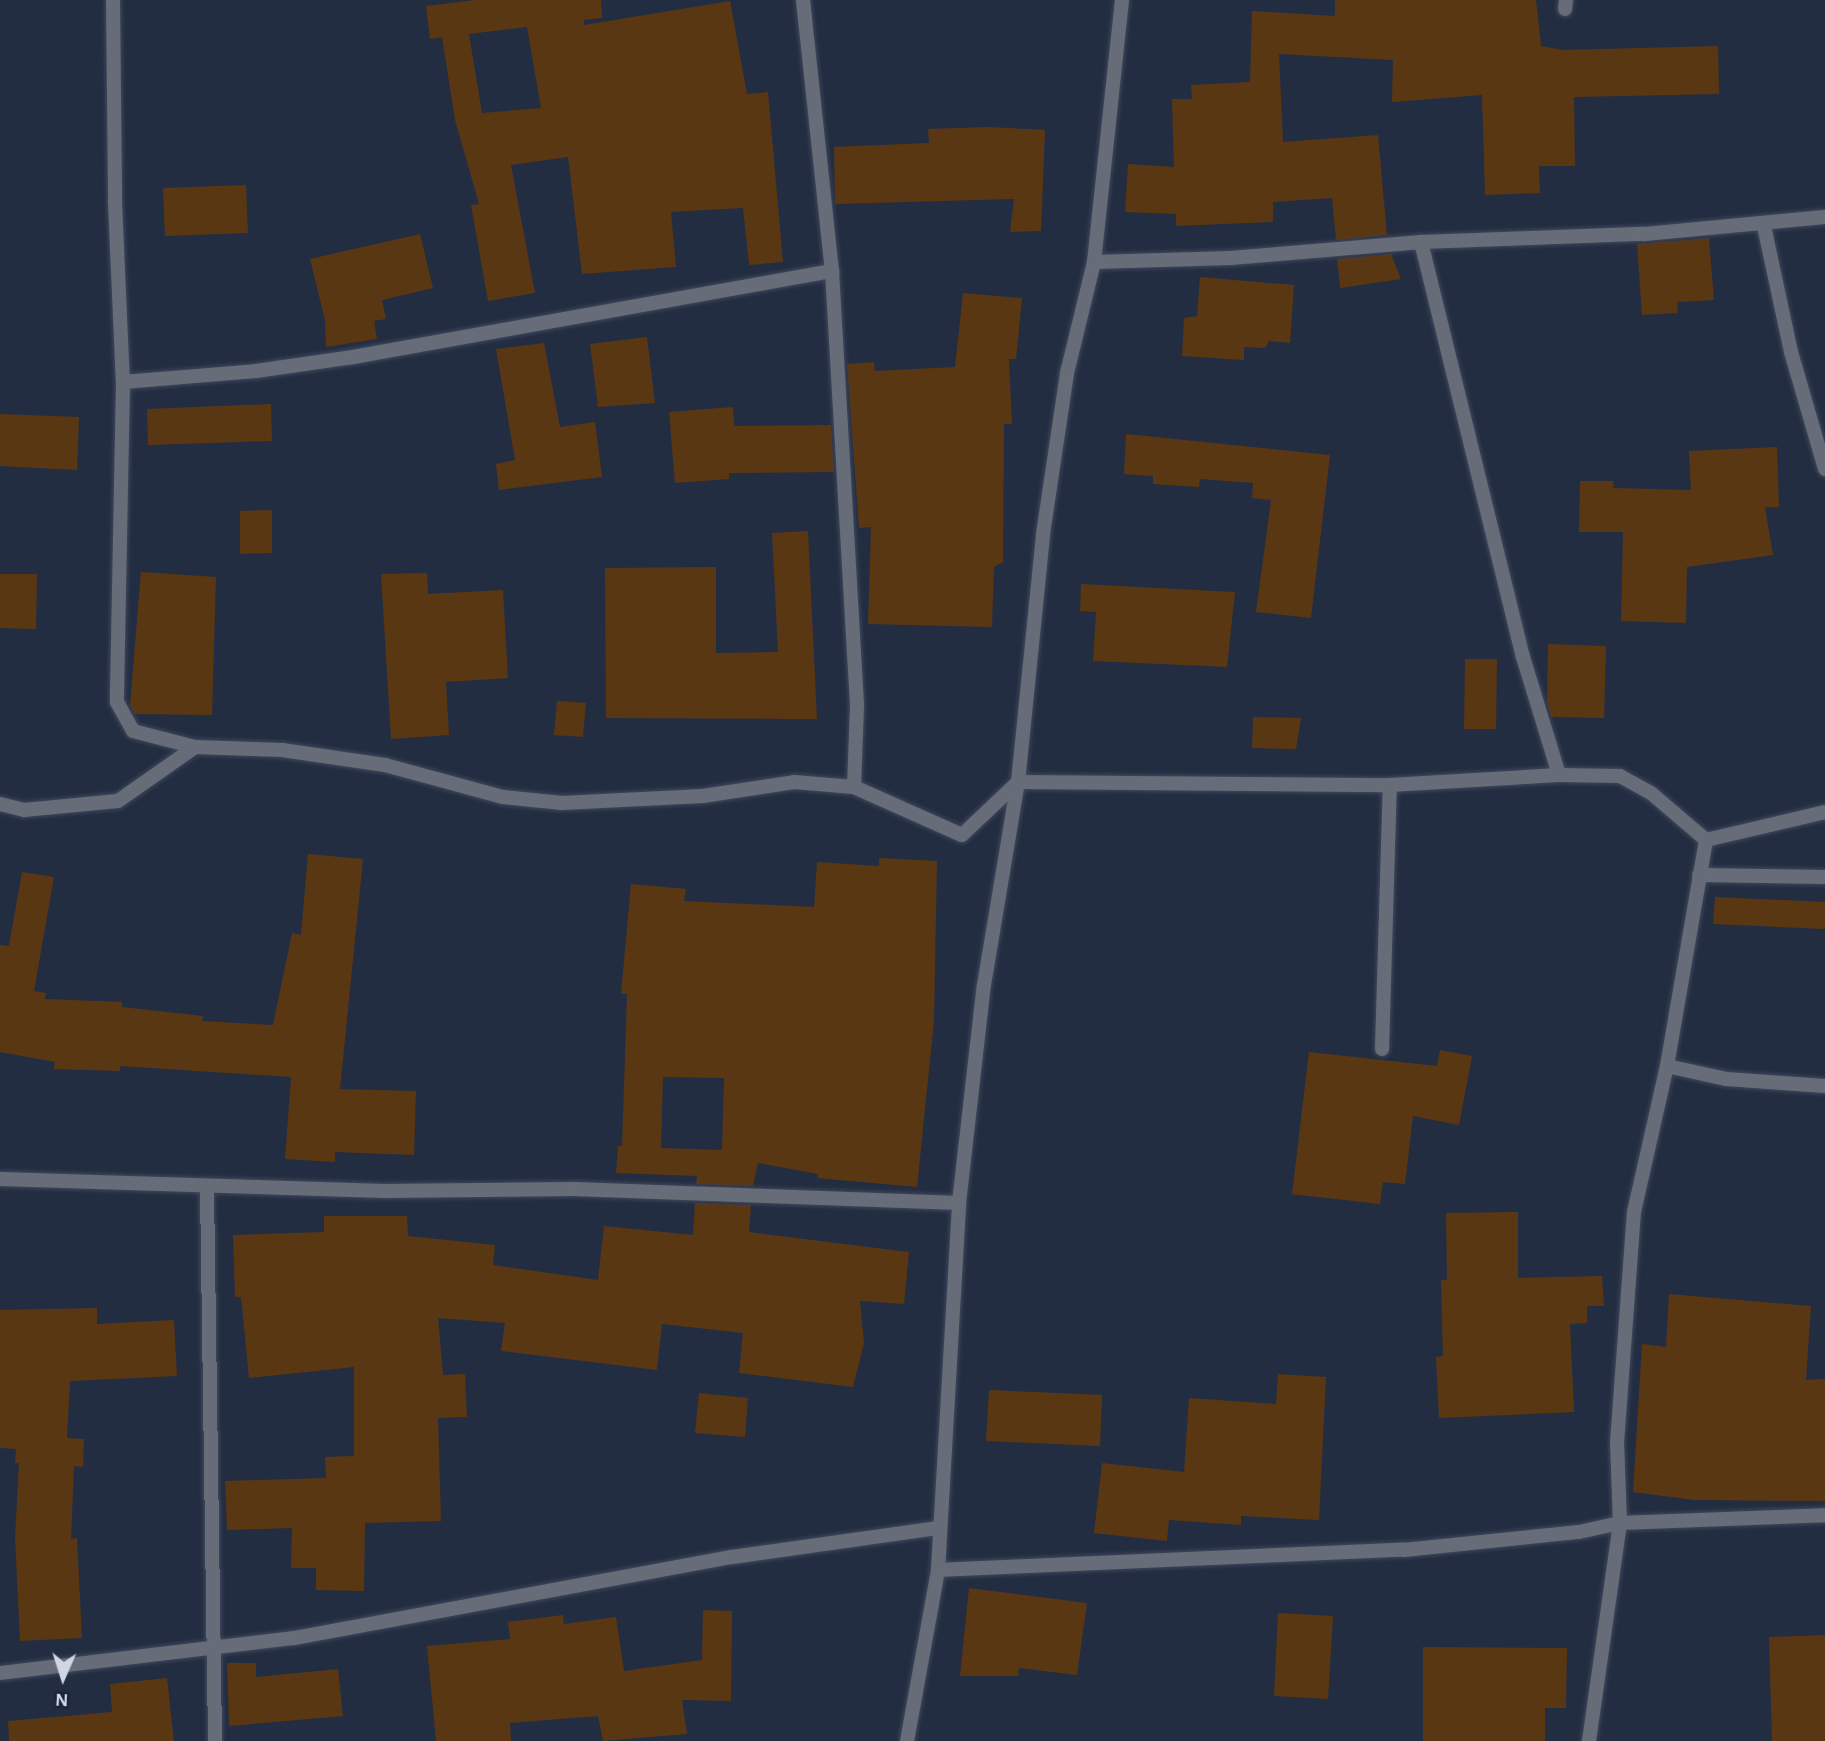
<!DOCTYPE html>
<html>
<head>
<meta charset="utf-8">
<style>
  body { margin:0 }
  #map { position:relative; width:1825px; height:1741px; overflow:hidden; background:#232d42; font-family:"Alegreya Sans",sans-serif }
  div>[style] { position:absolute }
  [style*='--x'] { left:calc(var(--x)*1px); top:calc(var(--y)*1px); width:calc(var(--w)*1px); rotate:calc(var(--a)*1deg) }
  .building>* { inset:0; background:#5a3713 }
  .roads { filter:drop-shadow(0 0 2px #3f485c) drop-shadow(0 0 2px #3f485c) }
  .minor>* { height:14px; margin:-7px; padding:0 7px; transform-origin:7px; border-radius:7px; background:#676d78 }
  span { translate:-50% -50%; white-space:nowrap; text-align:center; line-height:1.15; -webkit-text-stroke:5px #1a2338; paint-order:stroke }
  .north { position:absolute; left:28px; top:1643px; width:70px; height:70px; -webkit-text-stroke:5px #1a2338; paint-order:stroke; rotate:183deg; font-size:19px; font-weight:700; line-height:28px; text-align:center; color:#cfd6e4 }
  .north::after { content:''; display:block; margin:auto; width:24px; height:32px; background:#cfd6e4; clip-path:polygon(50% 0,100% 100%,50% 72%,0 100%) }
</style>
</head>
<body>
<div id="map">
  <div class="building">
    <i style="clip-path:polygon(evenodd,475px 0,601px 0,602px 18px,584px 20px,584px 25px,730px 1px,747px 94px,768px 92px,783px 262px,749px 265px,743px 208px,671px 212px,676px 267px,582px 274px,568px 157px,511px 165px,535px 293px,488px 301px,471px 205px,479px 204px,455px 120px,442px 37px,430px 39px,426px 6px,475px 0,527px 27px,541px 108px,482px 113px,469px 34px,527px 27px)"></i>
    <i style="clip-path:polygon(1335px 0,1536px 0,1541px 46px,1563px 50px,1718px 46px,1719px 94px,1574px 97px,1575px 166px,1539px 166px,1540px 193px,1485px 195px,1482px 95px,1392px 102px,1393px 60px,1279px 54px,1283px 142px,1378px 135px,1387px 235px,1336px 240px,1332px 198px,1273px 202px,1273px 222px,1176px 226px,1176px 214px,1125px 212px,1128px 164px,1174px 167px,1172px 99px,1192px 99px,1191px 85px,1250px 82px,1252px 11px,1335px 16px)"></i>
    <i style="clip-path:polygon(989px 127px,1045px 130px,1041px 231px,1010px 232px,1014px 199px,835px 204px,834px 147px,929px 143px,928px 129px)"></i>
    <i style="clip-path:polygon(246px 185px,248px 233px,165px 236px,163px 188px)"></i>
    <i style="clip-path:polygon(420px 234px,433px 288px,382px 300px,386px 319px,374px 321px,377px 339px,326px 347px,325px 320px,310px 259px)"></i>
    <i style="clip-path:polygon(1709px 238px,1714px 300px,1677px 302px,1678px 313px,1642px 315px,1637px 244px)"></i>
    <i style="clip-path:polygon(1391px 254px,1401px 279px,1340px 288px,1337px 259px)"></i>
    <i style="clip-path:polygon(1200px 277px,1294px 285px,1290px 343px,1269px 341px,1265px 348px,1244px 347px,1244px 360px,1182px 356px,1184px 318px,1197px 316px)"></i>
    <i style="clip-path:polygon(963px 293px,1022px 298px,1016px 359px,1009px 359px,1012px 424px,1004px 424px,1003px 562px,994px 567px,992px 627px,868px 624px,871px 527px,859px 528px,847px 364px,874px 362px,875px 371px,955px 367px)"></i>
    <i style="clip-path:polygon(647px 337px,655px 403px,598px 407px,590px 344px)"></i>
    <i style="clip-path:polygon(544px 343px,560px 427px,595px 422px,602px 477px,499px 490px,496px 464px,515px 460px,496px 349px)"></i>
    <i style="clip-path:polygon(271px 404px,272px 441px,148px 445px,147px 409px)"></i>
    <i style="clip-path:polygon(733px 407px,734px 426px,831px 425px,834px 472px,729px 473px,729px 479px,675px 483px,669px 412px)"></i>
    <i style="clip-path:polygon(0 414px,79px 417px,77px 470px,0 466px)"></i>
    <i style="clip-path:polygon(1126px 434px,1330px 455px,1311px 618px,1256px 612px,1271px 500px,1252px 498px,1253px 483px,1200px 479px,1199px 487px,1153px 484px,1153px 476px,1124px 474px)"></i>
    <i style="clip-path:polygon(1777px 447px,1779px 507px,1765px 507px,1773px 555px,1687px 567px,1686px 623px,1621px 621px,1623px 532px,1579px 532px,1580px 481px,1614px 481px,1613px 488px,1691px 490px,1689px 451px)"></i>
    <i style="clip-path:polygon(272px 510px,272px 553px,240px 554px,240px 511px)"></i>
    <i style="clip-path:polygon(808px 531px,817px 719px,606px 718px,605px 568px,716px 567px,716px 653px,778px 652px,772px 533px)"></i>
    <i style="clip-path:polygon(141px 572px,216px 577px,212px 715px,134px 714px,130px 705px)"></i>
    <i style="clip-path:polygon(427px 573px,428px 594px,503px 590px,508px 678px,446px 682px,449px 735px,391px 739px,381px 574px)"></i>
    <i style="clip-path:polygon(0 574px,37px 574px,36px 629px,0 628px)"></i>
    <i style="clip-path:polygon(1081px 584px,1235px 592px,1227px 667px,1093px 661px,1096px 612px,1080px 611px)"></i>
    <i style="clip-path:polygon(1548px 644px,1606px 646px,1604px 718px,1551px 717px,1547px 702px)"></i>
    <i style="clip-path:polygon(1465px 659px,1497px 659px,1496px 729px,1464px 729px)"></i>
    <i style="clip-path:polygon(557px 701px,586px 703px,583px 737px,554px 735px)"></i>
    <i style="clip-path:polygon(1253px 717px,1301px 718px,1296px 749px,1252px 748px)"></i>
    <i style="clip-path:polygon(308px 854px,363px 859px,340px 1089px,416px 1091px,414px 1155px,335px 1152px,335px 1162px,285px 1159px,291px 1077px,120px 1066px,120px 1071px,54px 1069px,55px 1062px,0 1052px,0 945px,9px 946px,22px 872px,54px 877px,34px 991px,46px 993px,45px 999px,122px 1002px,122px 1007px,203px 1016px,202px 1021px,273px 1025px,292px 933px,301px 935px)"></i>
    <i style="clip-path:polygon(evenodd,879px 858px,937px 861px,934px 1021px,917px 1187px,817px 1178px,818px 1174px,758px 1163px,753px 1186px,696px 1184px,697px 1176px,616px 1173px,618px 1146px,622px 1146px,627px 994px,621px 994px,631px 884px,686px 889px,684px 901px,814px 907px,817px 862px,879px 866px,879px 858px,663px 1077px,724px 1078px,722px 1150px,661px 1148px,663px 1077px)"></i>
    <i style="clip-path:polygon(1715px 897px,1825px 902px,1825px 929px,1713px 924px)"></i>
    <i style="clip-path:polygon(1440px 1050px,1472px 1056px,1459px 1125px,1413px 1116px,1405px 1184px,1383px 1182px,1380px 1204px,1292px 1194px,1309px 1052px,1437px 1066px)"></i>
    <i style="clip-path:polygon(695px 1203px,751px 1205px,749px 1232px,909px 1252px,904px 1304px,860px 1301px,864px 1343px,853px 1387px,739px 1373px,743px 1333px,662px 1324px,657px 1370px,501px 1351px,505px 1323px,438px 1318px,443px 1375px,465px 1374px,467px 1417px,438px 1418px,441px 1521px,365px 1523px,364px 1591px,316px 1590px,316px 1568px,291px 1568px,292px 1528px,227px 1530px,225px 1481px,326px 1478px,325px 1457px,354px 1456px,354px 1367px,249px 1378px,241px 1297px,235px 1297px,233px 1235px,324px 1232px,324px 1216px,407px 1216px,408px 1236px,495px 1245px,493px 1265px,598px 1280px,604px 1226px,693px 1235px)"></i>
    <i style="clip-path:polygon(1518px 1212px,1518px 1278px,1602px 1276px,1604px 1306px,1587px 1306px,1587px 1323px,1570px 1324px,1574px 1412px,1439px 1418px,1436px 1357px,1443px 1356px,1441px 1280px,1447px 1280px,1446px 1213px)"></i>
    <i style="clip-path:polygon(1669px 1294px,1811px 1306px,1806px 1380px,1825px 1379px,1825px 1501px,1694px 1500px,1633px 1492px,1642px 1344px,1666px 1347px)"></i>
    <i style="clip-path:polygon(97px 1308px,97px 1324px,174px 1320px,177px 1376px,70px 1381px,67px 1438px,84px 1439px,83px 1467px,74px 1466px,71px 1539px,77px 1538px,82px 1638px,20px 1641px,15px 1537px,19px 1463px,15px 1463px,16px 1449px,0 1448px,0 1310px)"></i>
    <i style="clip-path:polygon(1278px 1374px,1326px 1377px,1319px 1520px,1241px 1516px,1241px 1525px,1169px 1520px,1167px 1541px,1094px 1533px,1102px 1463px,1184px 1472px,1189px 1398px,1276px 1404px)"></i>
    <i style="clip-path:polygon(989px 1390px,1102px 1395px,1100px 1446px,986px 1441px)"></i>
    <i style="clip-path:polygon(699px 1393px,748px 1398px,745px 1437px,695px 1433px)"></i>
    <i style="clip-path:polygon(969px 1588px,1087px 1603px,1077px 1675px,1019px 1668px,1018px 1676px,960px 1676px)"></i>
    <i style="clip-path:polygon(703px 1610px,732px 1611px,731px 1701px,682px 1700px,687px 1734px,603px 1741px,598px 1716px,510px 1723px,511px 1741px,436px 1741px,427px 1646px,510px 1639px,508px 1622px,563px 1615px,564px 1624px,616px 1617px,624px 1671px,702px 1660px)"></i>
    <i style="clip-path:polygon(1278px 1613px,1333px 1616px,1328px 1699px,1274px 1696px)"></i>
    <i style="clip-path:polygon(1825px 1635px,1825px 1741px,1772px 1741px,1769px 1637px)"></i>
    <i style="clip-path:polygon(1423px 1647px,1567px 1648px,1566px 1708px,1545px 1708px,1545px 1741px,1423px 1741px)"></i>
    <i style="clip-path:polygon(227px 1663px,256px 1663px,256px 1677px,338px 1669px,343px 1716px,229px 1726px)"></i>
    <i style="clip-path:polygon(167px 1678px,174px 1741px,9px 1741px,8px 1721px,112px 1712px,110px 1684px)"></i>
  </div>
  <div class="roads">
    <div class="minor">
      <i style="--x:113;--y:0;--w:202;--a:89.4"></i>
      <i style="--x:115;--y:202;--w:180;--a:87.5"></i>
      <i style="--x:123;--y:382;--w:320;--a:91.1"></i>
      <i style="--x:117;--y:702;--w:33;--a:61"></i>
      <i style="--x:133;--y:731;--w:64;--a:14.5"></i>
      <i style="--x:195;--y:747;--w:87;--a:2"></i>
      <i style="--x:282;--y:750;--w:104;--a:8.3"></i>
      <i style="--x:385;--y:765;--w:122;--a:15.2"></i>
      <i style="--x:503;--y:797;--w:59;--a:5.8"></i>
      <i style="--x:562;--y:803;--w:141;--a:-2.8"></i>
      <i style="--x:703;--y:796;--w:92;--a:-8.7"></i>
      <i style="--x:794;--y:782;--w:60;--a:4.8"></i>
      <i style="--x:803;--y:0;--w:273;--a:83.9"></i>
      <i style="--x:832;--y:271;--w:436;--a:86.7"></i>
      <i style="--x:857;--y:706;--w:81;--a:92.1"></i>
      <i style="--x:854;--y:787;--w:118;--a:24"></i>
      <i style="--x:962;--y:835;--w:77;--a:-43.4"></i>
      <i style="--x:1018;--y:782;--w:372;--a:0.5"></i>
      <i style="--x:1390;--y:785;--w:169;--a:-3.4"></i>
      <i style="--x:1559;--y:775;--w:61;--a:0.9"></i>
      <i style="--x:1620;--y:776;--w:35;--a:29"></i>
      <i style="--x:1651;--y:793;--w:72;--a:40.5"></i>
      <i style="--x:1706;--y:840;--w:122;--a:-13.2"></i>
      <i style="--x:1565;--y:9;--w:9;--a:-84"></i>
      <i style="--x:1764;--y:226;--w:129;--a:77.9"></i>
      <i style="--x:1791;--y:352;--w:122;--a:73.8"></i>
      <i style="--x:1421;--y:242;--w:427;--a:76.2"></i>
      <i style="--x:1523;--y:657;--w:123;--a:73"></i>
      <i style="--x:1094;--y:262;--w:137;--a:-1.7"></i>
      <i style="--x:1231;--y:258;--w:191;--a:-4.8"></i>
      <i style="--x:1421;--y:242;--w:223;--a:-2.1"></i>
      <i style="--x:1644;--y:234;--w:182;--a:-5.4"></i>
      <i style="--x:123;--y:382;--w:133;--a:-4.7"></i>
      <i style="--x:256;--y:371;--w:98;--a:-8.2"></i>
      <i style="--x:353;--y:357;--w:487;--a:-10.2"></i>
      <i style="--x:0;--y:804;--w:25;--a:14"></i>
      <i style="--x:24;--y:810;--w:94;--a:-5.5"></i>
      <i style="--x:118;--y:801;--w:94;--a:-35"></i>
      <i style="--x:1699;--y:875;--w:126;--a:0.9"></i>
      <i style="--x:1382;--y:1049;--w:264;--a:-88.3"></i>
      <i style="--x:1667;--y:1066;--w:60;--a:12.4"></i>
      <i style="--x:1726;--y:1079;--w:99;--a:4"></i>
      <i style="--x:0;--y:1179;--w:385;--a:1.8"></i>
      <i style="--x:385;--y:1191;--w:189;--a:-0.6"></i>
      <i style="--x:574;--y:1189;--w:385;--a:2.1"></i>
      <i style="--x:207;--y:1188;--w:553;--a:89.17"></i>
      <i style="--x:938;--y:1570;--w:466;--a:-2.5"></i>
      <i style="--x:1404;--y:1550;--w:176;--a:-5.9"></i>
      <i style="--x:1579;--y:1532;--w:42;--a:-12.4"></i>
      <i style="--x:1620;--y:1523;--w:205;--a:-2.2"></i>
      <i style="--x:0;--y:1673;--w:296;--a:-6.8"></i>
      <i style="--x:294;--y:1638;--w:445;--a:-10.5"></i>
      <i style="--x:732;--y:1557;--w:209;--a:-8"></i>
      <i style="--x:907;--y:1741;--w:174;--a:-79.7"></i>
      <i style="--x:938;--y:1570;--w:368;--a:-86.7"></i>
      <i style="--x:959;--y:1203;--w:219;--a:-83.5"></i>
      <i style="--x:984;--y:985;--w:206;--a:-80.5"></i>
      <i style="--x:1018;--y:782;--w:249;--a:-84.2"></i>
      <i style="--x:1043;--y:534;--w:163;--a:-81.5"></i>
      <i style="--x:1067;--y:373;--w:114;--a:-76.3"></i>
      <i style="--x:1094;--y:262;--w:263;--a:-83.9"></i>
      <i style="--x:1589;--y:1741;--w:220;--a:-81.9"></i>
      <i style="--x:1620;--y:1523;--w:80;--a:-92.1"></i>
      <i style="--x:1617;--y:1443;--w:232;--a:-85.8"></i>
      <i style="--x:1634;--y:1212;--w:150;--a:-77.3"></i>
      <i style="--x:1667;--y:1066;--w:229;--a:-80.2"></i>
    </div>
  </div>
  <div class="north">N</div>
</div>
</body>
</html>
